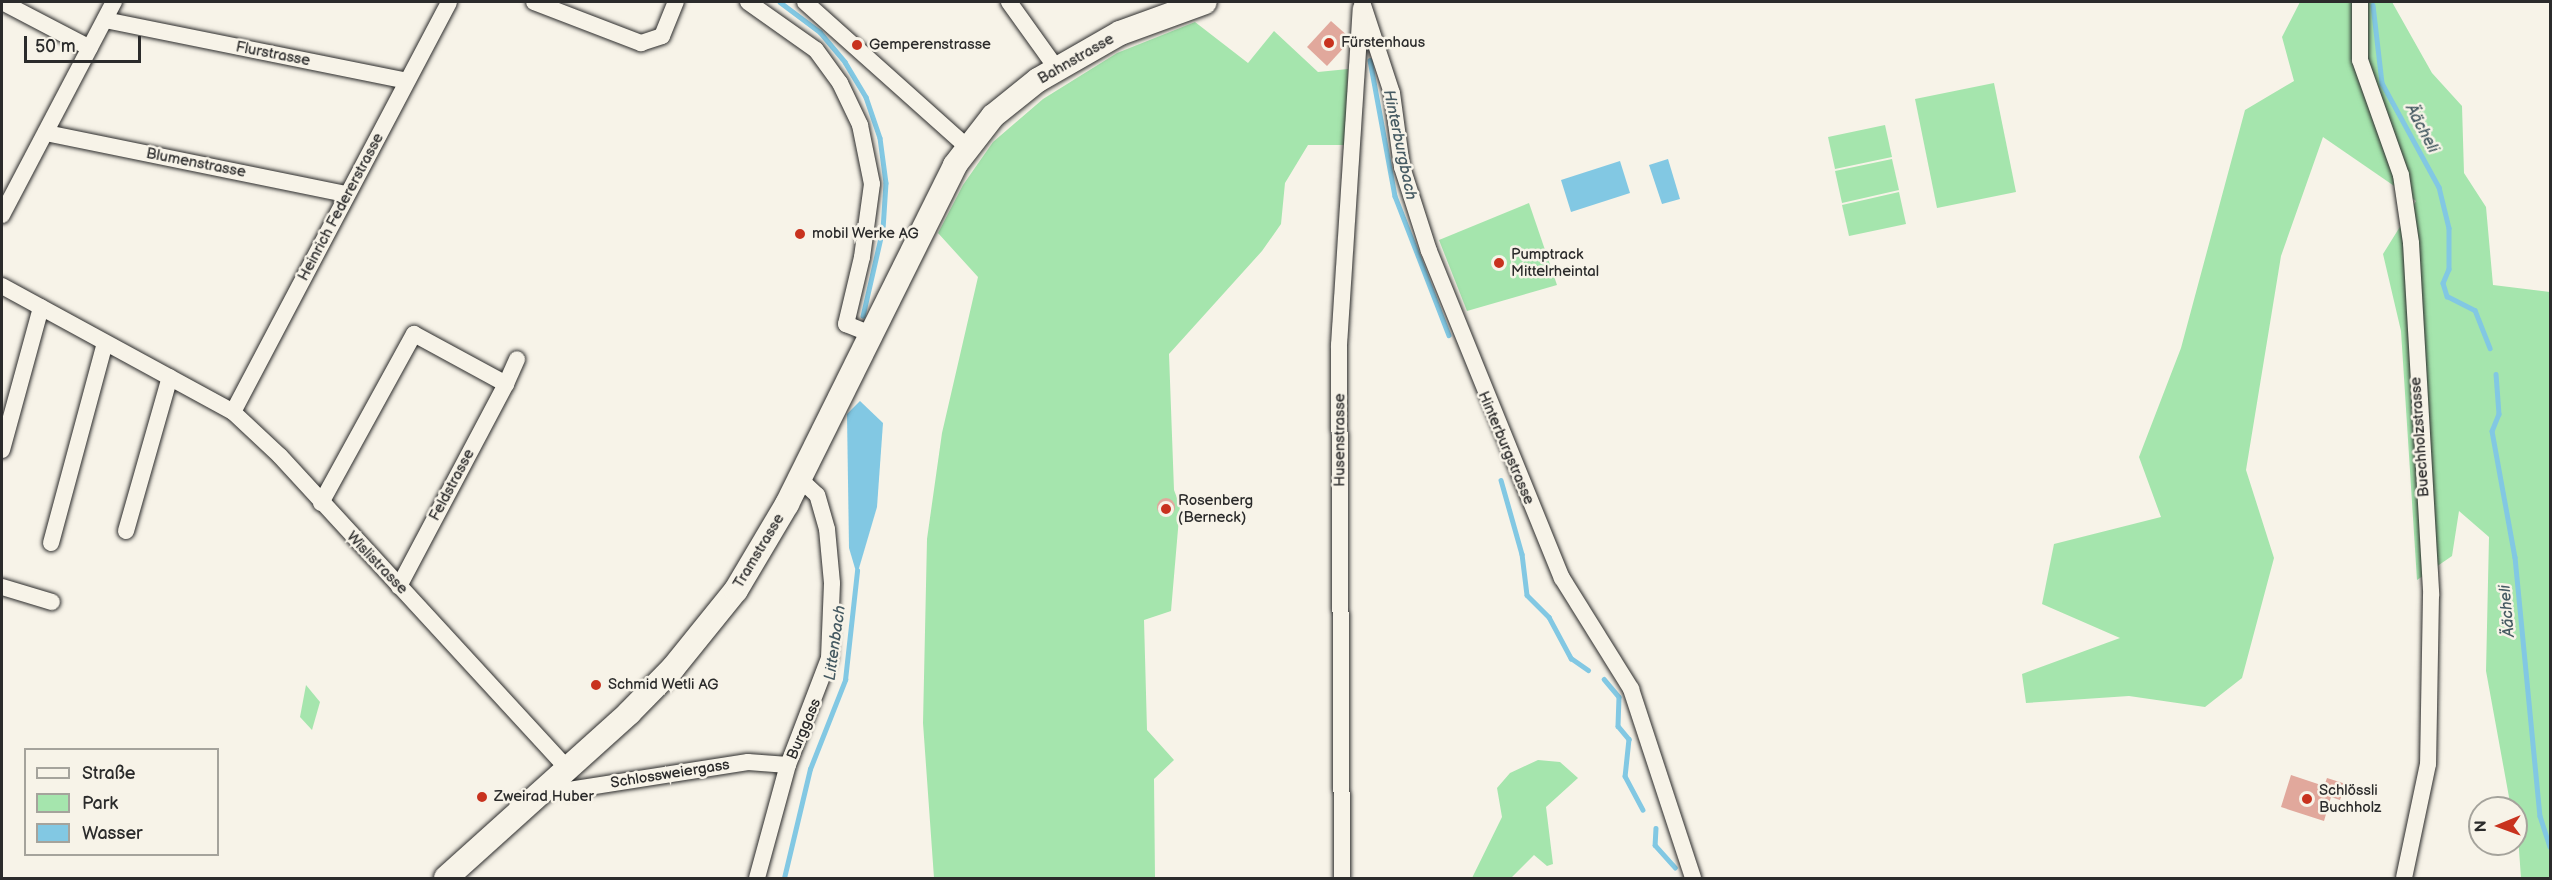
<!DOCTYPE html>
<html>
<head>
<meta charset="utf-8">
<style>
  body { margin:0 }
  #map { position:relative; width:2552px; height:880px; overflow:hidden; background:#f7f3e8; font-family:"Balsamiq Sans",sans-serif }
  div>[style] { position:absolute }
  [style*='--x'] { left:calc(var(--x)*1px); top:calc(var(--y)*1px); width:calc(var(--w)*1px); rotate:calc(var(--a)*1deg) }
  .green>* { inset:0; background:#a5e5ad }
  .water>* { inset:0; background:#82c8e3 }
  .stream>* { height:4.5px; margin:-2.25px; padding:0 2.25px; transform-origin:2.25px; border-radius:2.25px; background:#82c8e3 }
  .building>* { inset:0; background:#e1a89c }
  .round { border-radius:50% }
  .roads { filter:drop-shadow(0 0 2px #2b2b2b) drop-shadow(0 0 2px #2b2b2b) }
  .street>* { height:16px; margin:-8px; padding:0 8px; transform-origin:8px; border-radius:8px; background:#f7f3e8 }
  .secondary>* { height:24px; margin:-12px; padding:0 12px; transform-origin:12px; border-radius:12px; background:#f7f3e8 }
  .dots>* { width:16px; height:16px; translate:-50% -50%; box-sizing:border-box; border:3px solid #f7f3e8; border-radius:50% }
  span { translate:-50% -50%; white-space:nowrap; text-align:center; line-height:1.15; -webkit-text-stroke:5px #f7f3e8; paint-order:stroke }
  .poi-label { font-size:15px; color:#2b2b2b }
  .left { translate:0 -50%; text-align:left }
  .street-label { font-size:15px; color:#2b2b2b }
  .water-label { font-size:16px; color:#455a62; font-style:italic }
  .frame { position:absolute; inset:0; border:3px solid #2b2b2b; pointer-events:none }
  .legend { position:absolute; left:24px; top:748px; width:195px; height:108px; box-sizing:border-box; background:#f7f3e8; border:2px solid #a5a39c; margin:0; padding:8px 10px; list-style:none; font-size:18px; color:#2b2b2b }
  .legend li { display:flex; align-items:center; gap:12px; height:30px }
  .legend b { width:30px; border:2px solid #a5a39c }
  .north { position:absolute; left:2468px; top:796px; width:60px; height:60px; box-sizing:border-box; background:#f7f3e8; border:2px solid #a5a39c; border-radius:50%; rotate:269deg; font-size:16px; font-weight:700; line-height:24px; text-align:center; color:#2b2b2b }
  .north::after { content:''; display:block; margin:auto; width:21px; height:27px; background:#c8321e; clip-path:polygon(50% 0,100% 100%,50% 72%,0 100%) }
  .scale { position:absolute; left:24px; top:36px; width:117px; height:27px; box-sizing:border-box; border:3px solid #2b2b2b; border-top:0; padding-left:8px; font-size:18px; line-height:21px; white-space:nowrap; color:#2b2b2b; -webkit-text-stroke:4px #f7f3e8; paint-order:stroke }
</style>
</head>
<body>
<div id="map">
  <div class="green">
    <i style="clip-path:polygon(2300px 2px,2392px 2px,2432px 73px,2462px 106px,2464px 173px,2486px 207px,2493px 285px,2550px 292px,2550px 878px,2521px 878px,2516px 808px,2511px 808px,2486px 671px,2489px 537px,2459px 511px,2452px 556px,2417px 580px,2401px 331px,2383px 254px,2416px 201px,2323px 137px,2281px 256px,2246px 470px,2274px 558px,2242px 678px,2205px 707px,2129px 696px,2026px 703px,2022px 674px,2120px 638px,2042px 604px,2054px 544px,2161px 517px,2139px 457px,2181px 348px,2245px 110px,2294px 81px,2282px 37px)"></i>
    <i style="clip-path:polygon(1195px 22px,1248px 63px,1274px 31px,1318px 72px,1348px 69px,1345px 145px,1308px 145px,1285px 183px,1281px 224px,1262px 251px,1169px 354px,1174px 490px,1180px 506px,1171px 611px,1144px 620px,1147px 730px,1174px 760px,1154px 779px,1155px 878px,934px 878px,923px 723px,927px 539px,942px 433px,978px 277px,938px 233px,963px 185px,993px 142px,1043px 99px,1117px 53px)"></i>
    <i style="clip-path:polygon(1994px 83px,2016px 192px,1937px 208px,1915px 99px)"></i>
    <i style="clip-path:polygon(1885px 125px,1892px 157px,1835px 169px,1828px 137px)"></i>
    <i style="clip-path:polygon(1892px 159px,1899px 190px,1842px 203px,1835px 171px)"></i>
    <i style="clip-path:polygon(1899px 192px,1906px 224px,1849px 236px,1842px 205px)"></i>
    <i style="clip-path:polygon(1529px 203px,1557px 285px,1467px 311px,1439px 240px)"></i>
    <i style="clip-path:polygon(306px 685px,320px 702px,312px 730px,300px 717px)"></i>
    <i style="clip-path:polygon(1538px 760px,1560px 762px,1578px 778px,1546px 807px,1553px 864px,1547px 866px,1534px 855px,1511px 878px,1472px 878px,1502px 817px,1497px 788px,1510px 773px)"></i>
  </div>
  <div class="water">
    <i style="clip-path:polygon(1668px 159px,1680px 199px,1662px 204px,1649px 165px)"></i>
    <i style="clip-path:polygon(1620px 161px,1630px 193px,1571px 212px,1561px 180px)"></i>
    <i style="clip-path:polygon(860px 401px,883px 423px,877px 507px,857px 575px,849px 548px,847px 414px)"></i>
  </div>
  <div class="stream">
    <i style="--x:780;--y:2;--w:50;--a:36.9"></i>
    <i style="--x:820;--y:32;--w:39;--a:50"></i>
    <i style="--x:845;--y:62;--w:41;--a:59"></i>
    <i style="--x:866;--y:97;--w:43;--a:71.1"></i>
    <i style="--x:880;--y:138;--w:45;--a:82.4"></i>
    <i style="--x:886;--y:183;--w:46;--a:93.7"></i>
    <i style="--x:883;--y:229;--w:89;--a:102.9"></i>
    <i style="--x:2373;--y:5;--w:79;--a:83.4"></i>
    <i style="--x:2382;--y:83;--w:119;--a:61.3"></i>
    <i style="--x:2439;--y:187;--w:42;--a:76.3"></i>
    <i style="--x:2449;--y:228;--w:41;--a:90"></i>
    <i style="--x:2449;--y:269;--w:15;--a:113"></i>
    <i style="--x:2443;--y:283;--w:14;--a:73"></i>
    <i style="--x:2447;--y:296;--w:31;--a:27"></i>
    <i style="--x:2475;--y:310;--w:41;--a:68.5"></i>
    <i style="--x:1370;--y:60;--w:138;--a:79.6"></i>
    <i style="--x:1395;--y:196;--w:149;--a:68.8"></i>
    <i style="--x:2496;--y:374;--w:40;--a:85.7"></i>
    <i style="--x:2499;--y:414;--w:18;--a:112"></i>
    <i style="--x:2492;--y:431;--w:128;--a:79.7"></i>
    <i style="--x:2515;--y:557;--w:260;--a:84.5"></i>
    <i style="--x:2540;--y:816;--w:32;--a:72"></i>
    <i style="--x:1501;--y:480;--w:77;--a:74.2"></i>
    <i style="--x:1522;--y:554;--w:41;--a:83"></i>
    <i style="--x:1527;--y:595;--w:31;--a:45"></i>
    <i style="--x:1549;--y:617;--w:47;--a:61.8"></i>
    <i style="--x:1571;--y:658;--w:21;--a:35"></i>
    <i style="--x:1604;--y:679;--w:23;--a:50"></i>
    <i style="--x:1619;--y:697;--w:29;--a:92"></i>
    <i style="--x:1618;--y:726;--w:17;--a:50"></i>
    <i style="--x:1629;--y:739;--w:37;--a:96"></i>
    <i style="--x:1625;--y:776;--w:38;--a:62"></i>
    <i style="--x:1656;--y:828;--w:17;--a:93"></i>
    <i style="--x:1655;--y:845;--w:30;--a:48"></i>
    <i style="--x:784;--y:878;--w:112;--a:-76.6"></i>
    <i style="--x:810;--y:769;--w:96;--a:-68.5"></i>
    <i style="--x:845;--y:680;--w:110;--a:-83.7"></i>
  </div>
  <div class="building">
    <i style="clip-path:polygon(1331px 21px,1349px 37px,1348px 43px,1327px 66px,1307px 47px)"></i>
    <i class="round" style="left:1157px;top:498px;width:18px;height:18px"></i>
    <i style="clip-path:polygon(2291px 775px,2324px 786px,2327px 778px,2346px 784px,2340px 800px,2331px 797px,2324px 821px,2281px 807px)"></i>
  </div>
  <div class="roads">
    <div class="street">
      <i style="--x:2;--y:2;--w:99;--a:27.6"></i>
      <i style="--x:534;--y:2;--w:115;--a:21"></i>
      <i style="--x:641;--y:43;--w:22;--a:-18"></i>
      <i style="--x:662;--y:36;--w:37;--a:-68"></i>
      <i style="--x:748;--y:2;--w:83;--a:35.2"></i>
      <i style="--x:816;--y:50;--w:41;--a:54"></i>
      <i style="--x:840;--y:83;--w:47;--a:64.5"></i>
      <i style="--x:860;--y:125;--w:60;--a:78.5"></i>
      <i style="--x:872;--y:184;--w:74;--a:97.8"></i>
      <i style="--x:862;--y:257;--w:69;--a:103.4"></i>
      <i style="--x:846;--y:324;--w:27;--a:22"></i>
      <i style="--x:805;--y:2;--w:217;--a:41.8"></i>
      <i style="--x:1009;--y:2;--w:82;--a:54.4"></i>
      <i style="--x:1362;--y:2;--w:96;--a:71.8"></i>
      <i style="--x:1392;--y:93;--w:75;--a:82.3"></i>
      <i style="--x:1402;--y:167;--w:88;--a:72.2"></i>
      <i style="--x:1429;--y:251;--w:353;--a:67.9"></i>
      <i style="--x:1562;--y:578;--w:131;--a:58.1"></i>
      <i style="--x:1631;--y:689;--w:199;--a:71.8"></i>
      <i style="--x:2360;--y:2;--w:58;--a:90"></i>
      <i style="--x:2360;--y:60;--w:122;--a:70.4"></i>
      <i style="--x:2401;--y:175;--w:69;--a:81.6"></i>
      <i style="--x:2411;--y:243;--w:353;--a:86.7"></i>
      <i style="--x:2431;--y:595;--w:169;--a:91"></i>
      <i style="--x:2428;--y:764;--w:116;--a:101.9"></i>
      <i style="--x:105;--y:20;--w:308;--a:11.4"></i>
      <i style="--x:46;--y:133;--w:307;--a:11.5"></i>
      <i style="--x:2;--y:215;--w:241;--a:-62.3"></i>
      <i style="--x:2;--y:286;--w:263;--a:28.6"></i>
      <i style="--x:233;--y:412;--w:64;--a:43.1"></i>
      <i style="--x:280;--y:456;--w:425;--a:47.4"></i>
      <i style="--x:506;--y:384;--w:27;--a:-66"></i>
      <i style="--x:233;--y:412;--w:463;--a:-62.2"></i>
      <i style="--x:2;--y:450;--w:148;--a:-74.7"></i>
      <i style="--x:321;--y:503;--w:193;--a:-61.2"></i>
      <i style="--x:414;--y:334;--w:105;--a:28.5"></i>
      <i style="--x:506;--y:384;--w:229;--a:117.9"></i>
      <i style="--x:126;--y:531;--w:160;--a:-74.1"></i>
      <i style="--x:51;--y:543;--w:207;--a:-74.9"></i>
      <i style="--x:2;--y:587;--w:52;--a:16.7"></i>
      <i style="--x:552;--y:784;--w:18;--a:19"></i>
      <i style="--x:569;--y:790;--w:181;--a:-8.9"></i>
      <i style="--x:748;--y:762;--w:40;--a:4.3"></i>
      <i style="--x:757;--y:878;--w:117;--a:-74.7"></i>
      <i style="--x:788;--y:765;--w:115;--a:-69"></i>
      <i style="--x:829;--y:658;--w:75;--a:-87.7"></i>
      <i style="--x:832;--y:583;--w:54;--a:-95.3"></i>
      <i style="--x:827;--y:529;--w:35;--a:-106"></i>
      <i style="--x:817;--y:495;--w:23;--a:-137"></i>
      <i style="--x:1342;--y:878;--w:533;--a:-90.32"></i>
      <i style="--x:1339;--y:345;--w:337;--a:-86.3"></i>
    </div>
    <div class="secondary">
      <i style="--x:446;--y:878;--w:246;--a:-42"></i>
      <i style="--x:629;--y:713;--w:63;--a:-45.6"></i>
      <i style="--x:673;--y:668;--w:100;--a:-51.1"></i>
      <i style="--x:736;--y:590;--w:100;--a:-59.3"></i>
      <i style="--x:787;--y:504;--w:378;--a:-63.6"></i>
      <i style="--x:955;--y:165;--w:62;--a:-52.2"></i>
      <i style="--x:993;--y:116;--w:58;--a:-38.7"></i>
      <i style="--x:1038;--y:80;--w:95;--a:-29.8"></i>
      <i style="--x:1120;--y:33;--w:90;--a:-20"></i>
    </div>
  </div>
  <div class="dots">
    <i style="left:1329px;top:43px;background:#c8321e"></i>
    <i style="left:857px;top:45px;background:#c8321e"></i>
    <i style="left:800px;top:234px;background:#c8321e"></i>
    <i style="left:1499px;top:263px;background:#c8321e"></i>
    <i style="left:1166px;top:509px;background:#c8321e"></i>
    <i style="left:596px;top:685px;background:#c8321e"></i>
    <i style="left:482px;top:797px;background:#c8321e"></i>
    <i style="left:2307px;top:799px;background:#c8321e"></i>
  </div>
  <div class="poi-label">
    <span class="left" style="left:1341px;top:43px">Fürstenhaus</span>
    <span class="left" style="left:869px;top:45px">Gemperenstrasse</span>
    <span class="left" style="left:812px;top:234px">mobil Werke AG</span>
    <span class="left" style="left:1511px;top:263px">Pumptrack<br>Mittelrheintal</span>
    <span class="left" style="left:1178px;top:509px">Rosenberg<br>(Berneck)</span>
    <span class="left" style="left:608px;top:685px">Schmid Wetli AG</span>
    <span class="left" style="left:2319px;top:799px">Schlössli<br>Buchholz</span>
    <span class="left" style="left:494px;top:797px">Zweirad Huber</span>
  </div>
  <div class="street-label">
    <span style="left:273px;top:54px;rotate:11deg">Flurstrasse</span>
    <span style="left:1076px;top:59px;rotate:-30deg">Bahnstrasse</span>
    <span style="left:196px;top:163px;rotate:11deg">Blumenstrasse</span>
    <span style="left:341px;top:207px;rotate:-62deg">Heinrich Federerstrasse</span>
    <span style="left:2420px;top:437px;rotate:-94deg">Buechholzstrasse</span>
    <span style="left:1340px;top:440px;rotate:-90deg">Husenstrasse</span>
    <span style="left:1506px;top:448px;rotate:67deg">Hinterburgstrasse</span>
    <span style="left:452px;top:485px;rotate:-62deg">Feldstrasse</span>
    <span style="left:759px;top:551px;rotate:-59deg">Tramstrasse</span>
    <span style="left:377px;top:563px;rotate:46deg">Wislistrasse</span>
    <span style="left:804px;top:729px;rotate:-67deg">Burggass</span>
    <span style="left:670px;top:774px;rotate:-9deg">Schlossweiergass</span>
  </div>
  <div class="water-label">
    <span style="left:2421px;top:129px;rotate:62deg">Äächeli</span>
    <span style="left:1399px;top:145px;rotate:78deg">Hinterburgbach</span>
    <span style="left:2508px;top:611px;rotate:-95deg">Äächeli</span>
    <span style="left:836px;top:643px;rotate:-82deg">Littenbach</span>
  </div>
  <div class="frame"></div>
  <ul class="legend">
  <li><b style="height:8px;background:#f7f3e8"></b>Straße</li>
  <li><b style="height:16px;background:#a5e5ad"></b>Park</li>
  <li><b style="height:16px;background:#82c8e3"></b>Wasser</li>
  </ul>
  <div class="north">N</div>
  <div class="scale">50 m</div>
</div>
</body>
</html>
